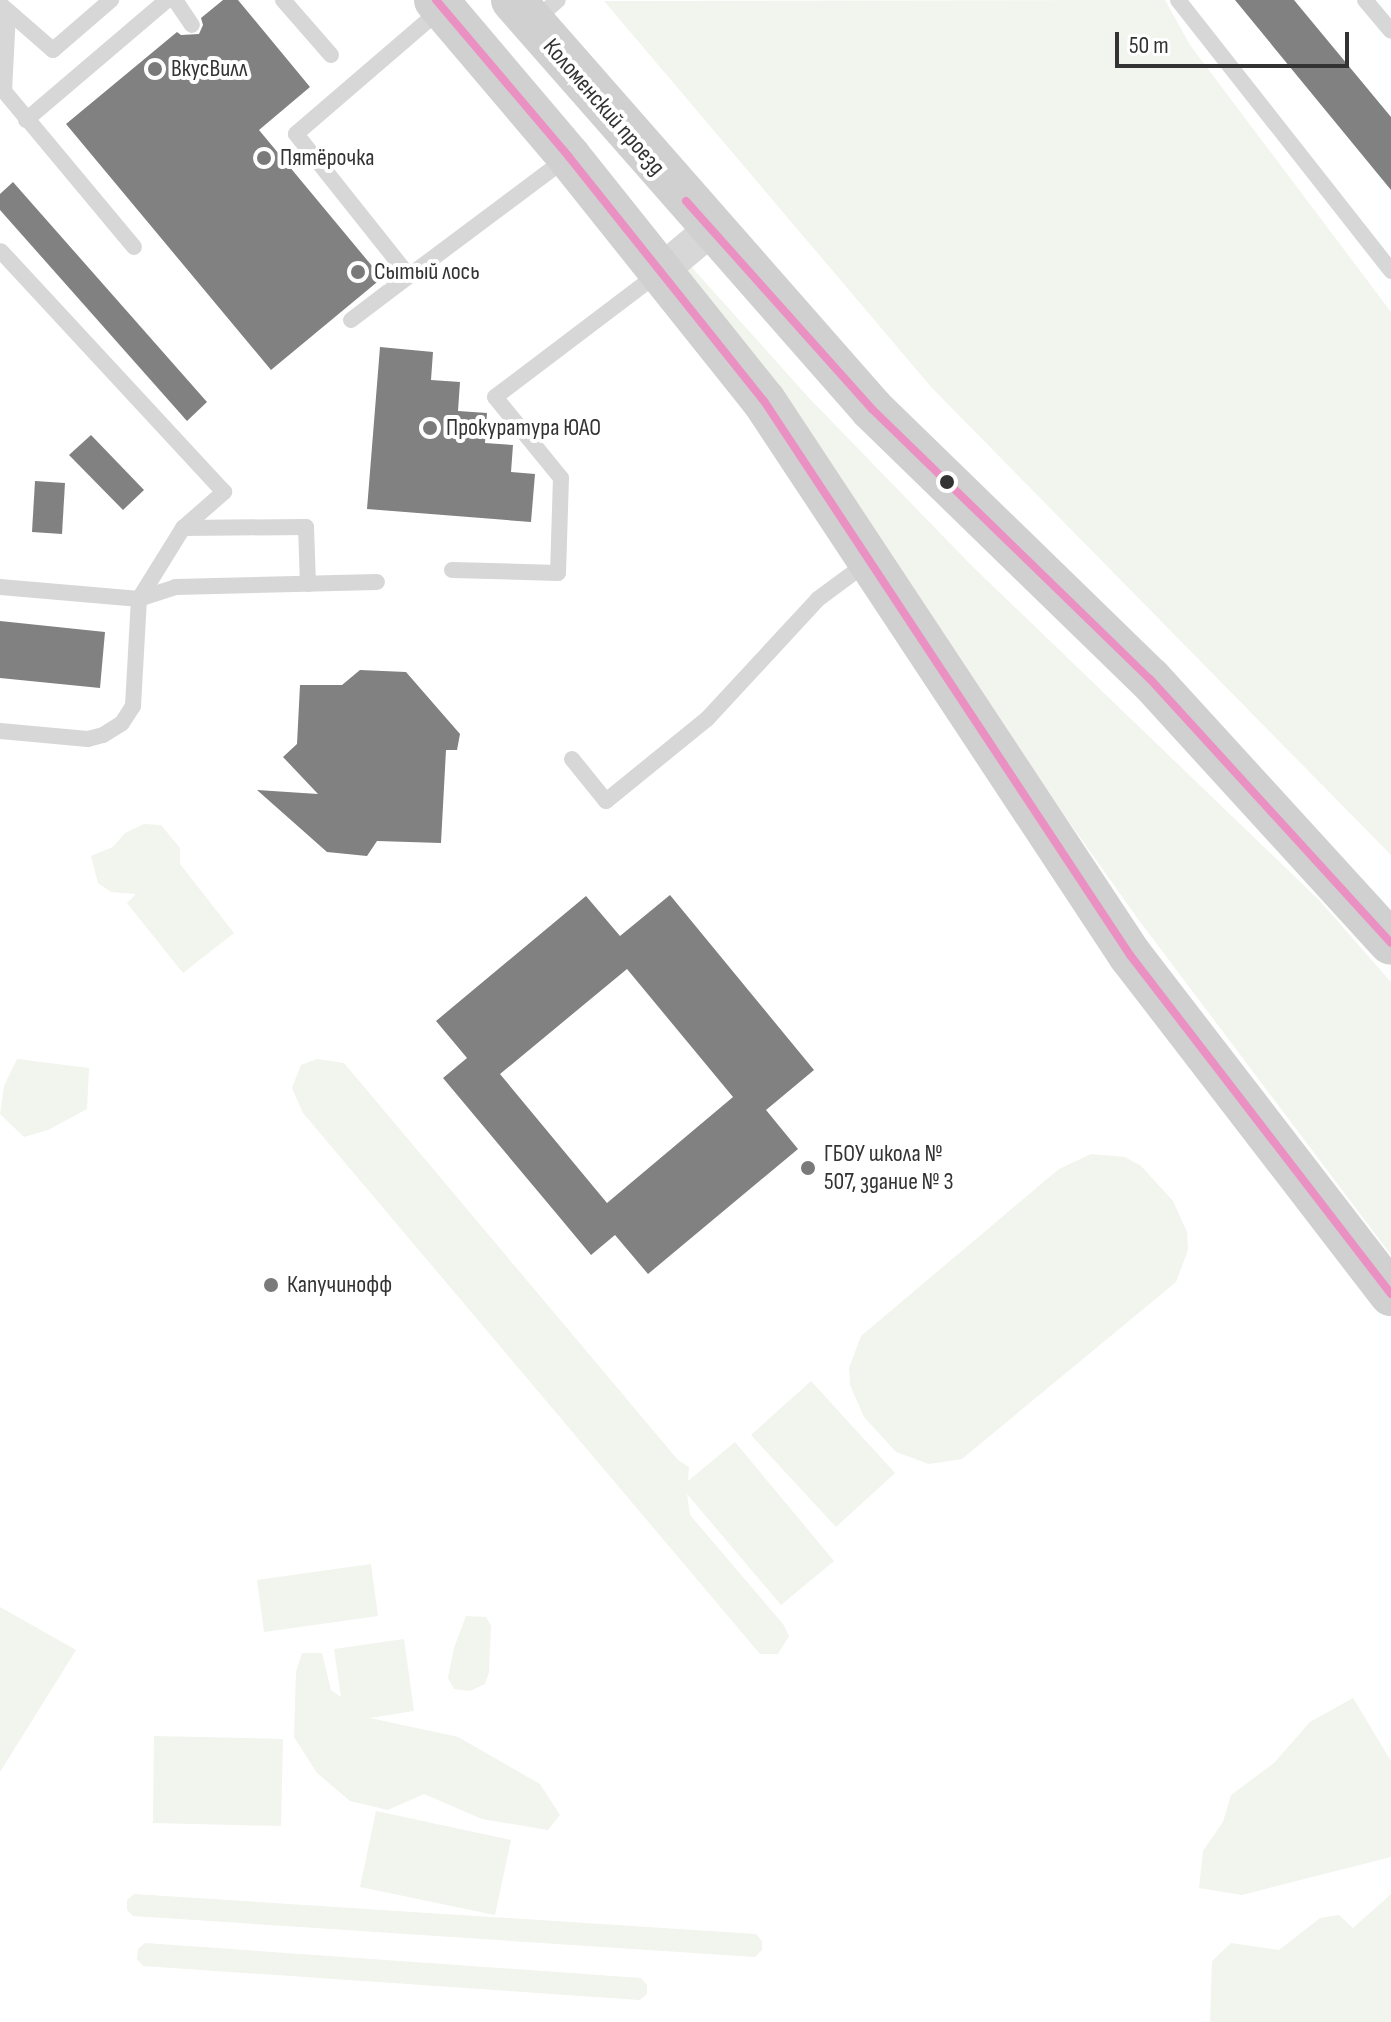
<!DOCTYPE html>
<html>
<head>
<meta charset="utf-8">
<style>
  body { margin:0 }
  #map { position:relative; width:1391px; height:2022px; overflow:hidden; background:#fff; font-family:"Sofia Sans Condensed",sans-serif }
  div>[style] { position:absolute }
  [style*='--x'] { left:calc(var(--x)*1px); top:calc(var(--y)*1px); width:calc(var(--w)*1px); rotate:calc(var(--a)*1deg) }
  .green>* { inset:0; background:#f1f5ed }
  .building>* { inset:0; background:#818181 }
  .lane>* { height:16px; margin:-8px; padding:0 8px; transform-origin:8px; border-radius:8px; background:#d7d7d7 }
  .street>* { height:34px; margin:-17px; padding:0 17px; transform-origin:17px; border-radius:17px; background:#d7d7d7 }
  .secondary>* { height:44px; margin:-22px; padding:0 22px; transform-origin:22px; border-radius:22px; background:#d0d0d0 }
  .bus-1>* { height:8px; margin:-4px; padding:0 4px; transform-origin:4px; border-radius:4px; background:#eb90c2 }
  .dots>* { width:22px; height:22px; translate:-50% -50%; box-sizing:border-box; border:4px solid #fff; border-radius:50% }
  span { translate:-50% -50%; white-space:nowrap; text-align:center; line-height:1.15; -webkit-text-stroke:8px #fff; paint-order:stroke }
  .poi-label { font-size:24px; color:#333 }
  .left { translate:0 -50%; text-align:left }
  .street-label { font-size:24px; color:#333 }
  .scale { position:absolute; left:1115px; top:32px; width:234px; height:36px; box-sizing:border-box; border:4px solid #333; border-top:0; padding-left:10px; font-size:24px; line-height:28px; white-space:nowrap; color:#333; -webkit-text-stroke:6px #fff; paint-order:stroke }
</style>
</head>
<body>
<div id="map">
  <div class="green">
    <i style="clip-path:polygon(1165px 0,1190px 45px,1391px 312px,1391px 855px,932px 388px,604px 1px)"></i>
    <i style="clip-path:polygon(687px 262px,809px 398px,971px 565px,1319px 900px,1391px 982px,1391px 1255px,1138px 919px,678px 272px)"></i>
    <i style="clip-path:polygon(144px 824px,161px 825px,180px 848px,180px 864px,234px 933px,183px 973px,127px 903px,136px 894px,111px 892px,98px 883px,91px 856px,113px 847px,125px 833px)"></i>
    <i style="clip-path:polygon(17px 1059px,89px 1068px,87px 1109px,48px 1130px,24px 1137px,0 1114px,4px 1086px)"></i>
    <i style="clip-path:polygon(317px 1059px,344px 1063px,678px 1460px,689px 1467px,688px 1481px,735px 1442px,834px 1561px,781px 1605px,687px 1494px,690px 1515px,783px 1624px,789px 1636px,778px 1654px,760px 1654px,303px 1113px,292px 1088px,301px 1065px)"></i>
    <i style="clip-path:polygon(1091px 1154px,1125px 1157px,1141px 1166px,1173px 1201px,1187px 1232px,1188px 1250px,1176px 1282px,962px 1459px,929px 1464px,896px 1452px,864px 1417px,850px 1385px,849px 1368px,861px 1336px,1059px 1169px)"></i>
    <i style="clip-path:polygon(811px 1381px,895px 1473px,836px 1527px,751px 1435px)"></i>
    <i style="clip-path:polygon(371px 1564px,378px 1616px,264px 1632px,257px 1580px)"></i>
    <i style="clip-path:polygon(0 1607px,76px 1650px,0 1772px)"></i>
    <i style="clip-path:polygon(466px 1616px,486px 1617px,491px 1626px,489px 1672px,485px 1684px,470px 1691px,454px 1689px,448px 1678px,454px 1648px)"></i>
    <i style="clip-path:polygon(404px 1639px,414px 1711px,370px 1718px,458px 1737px,540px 1784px,560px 1815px,548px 1830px,482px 1819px,424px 1794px,388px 1810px,350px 1801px,317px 1773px,294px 1737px,296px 1672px,302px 1653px,322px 1653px,331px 1690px,341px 1697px,334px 1649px)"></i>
    <i style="clip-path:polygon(1353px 1698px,1391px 1761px,1391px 1857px,1242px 1895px,1199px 1888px,1203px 1851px,1223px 1822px,1231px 1795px,1274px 1763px,1310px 1722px)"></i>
    <i style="clip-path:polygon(154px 1736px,283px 1739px,281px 1826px,153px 1823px)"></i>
    <i style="clip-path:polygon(376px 1811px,511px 1840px,495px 1915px,360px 1887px)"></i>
    <i style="clip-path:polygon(134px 1894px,756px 1934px,762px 1941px,762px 1950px,755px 1957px,133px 1916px,127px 1910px,127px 1900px)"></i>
    <i style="clip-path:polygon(1391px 1894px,1391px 2022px,1210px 2022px,1212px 1961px,1231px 1943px,1279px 1950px,1320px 1918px,1339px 1915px,1353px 1928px)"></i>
    <i style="clip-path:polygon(145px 1943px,641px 1978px,647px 1985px,647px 1994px,640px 2000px,143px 1966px,137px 1959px,138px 1949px)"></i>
  </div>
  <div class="building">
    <i style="clip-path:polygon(223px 0,238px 0,310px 87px,259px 130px,382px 278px,271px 370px,66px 124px,177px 32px,181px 35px,199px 34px,203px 25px,201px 18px)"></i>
    <i style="clip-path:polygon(1235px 0,1294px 0,1391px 117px,1391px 190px)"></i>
    <i style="clip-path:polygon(13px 182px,207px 402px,187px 421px,0 210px,0 194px)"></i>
    <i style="clip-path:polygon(380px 347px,433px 352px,431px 380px,460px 382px,458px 411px,487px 413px,485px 443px,513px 445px,511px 472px,535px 474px,531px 522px,367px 509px)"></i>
    <i style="clip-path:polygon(91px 435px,144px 490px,123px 510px,69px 455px)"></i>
    <i style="clip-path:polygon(35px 481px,65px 483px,62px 534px,32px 532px)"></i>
    <i style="clip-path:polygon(0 621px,105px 632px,100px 688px,0 678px)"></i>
    <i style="clip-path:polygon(360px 670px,406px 672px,460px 734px,457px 750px,446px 750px,441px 843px,377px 841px,367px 856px,327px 852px,257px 790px,318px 794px,283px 757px,297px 744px,300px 685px,342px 685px)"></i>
    <i style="clip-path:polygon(evenodd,670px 895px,814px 1070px,766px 1110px,798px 1149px,648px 1274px,615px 1235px,591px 1255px,556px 1213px,443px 1078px,467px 1058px,436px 1021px,586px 896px,620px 936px,670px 895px,627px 969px,733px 1097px,607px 1203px,500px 1074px,627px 969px)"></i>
  </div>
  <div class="lane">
    <i style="--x:175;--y:0;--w:30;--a:56"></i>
    <i style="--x:283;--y:0;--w:73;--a:48.9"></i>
    <i style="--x:1178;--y:0;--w:345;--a:51.8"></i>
    <i style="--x:1365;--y:0;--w:40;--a:50"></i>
    <i style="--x:0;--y:4;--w:70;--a:41"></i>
    <i style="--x:53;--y:50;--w:77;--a:-40.8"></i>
    <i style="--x:440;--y:10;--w:190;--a:139.3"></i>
    <i style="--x:296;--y:134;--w:181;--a:51.5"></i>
    <i style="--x:409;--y:276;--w:197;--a:-36.8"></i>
    <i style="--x:8;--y:13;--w:78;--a:92.9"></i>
    <i style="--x:4;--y:91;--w:203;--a:50.2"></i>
    <i style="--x:535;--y:20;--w:30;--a:-41"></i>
    <i style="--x:26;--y:120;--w:185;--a:-40.4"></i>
    <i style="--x:351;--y:320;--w:73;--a:-37.2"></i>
    <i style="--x:183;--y:528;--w:123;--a:-0.5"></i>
    <i style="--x:306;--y:527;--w:57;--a:88"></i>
    <i style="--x:452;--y:570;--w:106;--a:1.6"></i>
    <i style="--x:558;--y:573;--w:95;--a:-88.2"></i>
    <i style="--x:561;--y:478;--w:104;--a:-129.2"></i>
    <i style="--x:495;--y:397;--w:206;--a:-37.1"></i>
    <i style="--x:0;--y:587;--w:140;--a:4.9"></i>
    <i style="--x:139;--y:599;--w:38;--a:-18"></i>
    <i style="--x:175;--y:587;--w:202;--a:-1.4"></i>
    <i style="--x:0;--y:731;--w:88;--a:5.2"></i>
    <i style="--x:88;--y:739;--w:16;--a:-15"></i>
    <i style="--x:103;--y:735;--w:22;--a:-32"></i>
    <i style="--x:122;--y:723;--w:20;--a:-57"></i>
    <i style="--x:133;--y:706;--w:107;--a:-86.8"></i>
    <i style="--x:139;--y:599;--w:84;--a:-58.2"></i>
    <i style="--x:183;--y:528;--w:55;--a:-41.3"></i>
    <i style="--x:224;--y:492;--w:328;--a:-132.8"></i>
    <i style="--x:572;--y:759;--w:54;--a:51"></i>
    <i style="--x:606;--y:801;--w:130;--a:-39.1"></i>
    <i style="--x:707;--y:719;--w:163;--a:-47.2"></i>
    <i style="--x:818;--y:599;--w:62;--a:-36.5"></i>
  </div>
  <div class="street">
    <i style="--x:660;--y:272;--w:67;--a:-40.1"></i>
  </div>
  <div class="secondary">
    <i style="--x:436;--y:0;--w:206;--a:49.7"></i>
    <i style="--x:569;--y:157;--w:312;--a:51.4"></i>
    <i style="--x:764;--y:401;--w:664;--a:56.55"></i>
    <i style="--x:1130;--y:955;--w:428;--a:52.4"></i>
    <i style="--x:513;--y:0;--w:544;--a:48.72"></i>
    <i style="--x:872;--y:409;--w:388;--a:44.2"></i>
    <i style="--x:1150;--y:679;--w:357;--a:47.6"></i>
  </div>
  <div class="bus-1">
    <i style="--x:436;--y:0;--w:206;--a:49.7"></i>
    <i style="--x:569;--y:157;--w:312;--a:51.4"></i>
    <i style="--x:764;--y:401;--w:664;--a:56.55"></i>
    <i style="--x:1130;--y:955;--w:428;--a:52.4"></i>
    <i style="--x:686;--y:201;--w:279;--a:48.2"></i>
    <i style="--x:872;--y:409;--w:388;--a:44.2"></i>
    <i style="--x:1150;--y:679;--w:357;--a:47.6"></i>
  </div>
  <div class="dots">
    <i style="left:155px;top:69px;background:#7a7a7a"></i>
    <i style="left:264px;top:158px;background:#7a7a7a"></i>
    <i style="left:358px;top:272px;background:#7a7a7a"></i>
    <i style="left:430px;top:428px;background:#7a7a7a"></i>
    <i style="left:947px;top:482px;background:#333"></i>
    <i style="left:808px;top:1168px;background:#7a7a7a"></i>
    <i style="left:271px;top:1285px;background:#7a7a7a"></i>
  </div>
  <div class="poi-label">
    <span class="left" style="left:171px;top:69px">ВкусВилл</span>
    <span class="left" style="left:280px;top:158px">Пятёрочка</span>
    <span class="left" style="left:374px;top:272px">Сытый лось</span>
    <span class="left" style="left:446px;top:428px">Прокуратура ЮАО</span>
    <span class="left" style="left:824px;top:1168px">ГБОУ школа №<br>507, здание № 3</span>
    <span class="left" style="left:287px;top:1285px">Капучинофф</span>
  </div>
  <div class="street-label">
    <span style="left:604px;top:107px;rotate:49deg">Коломенский проезд</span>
  </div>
  <div class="scale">50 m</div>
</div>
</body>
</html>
